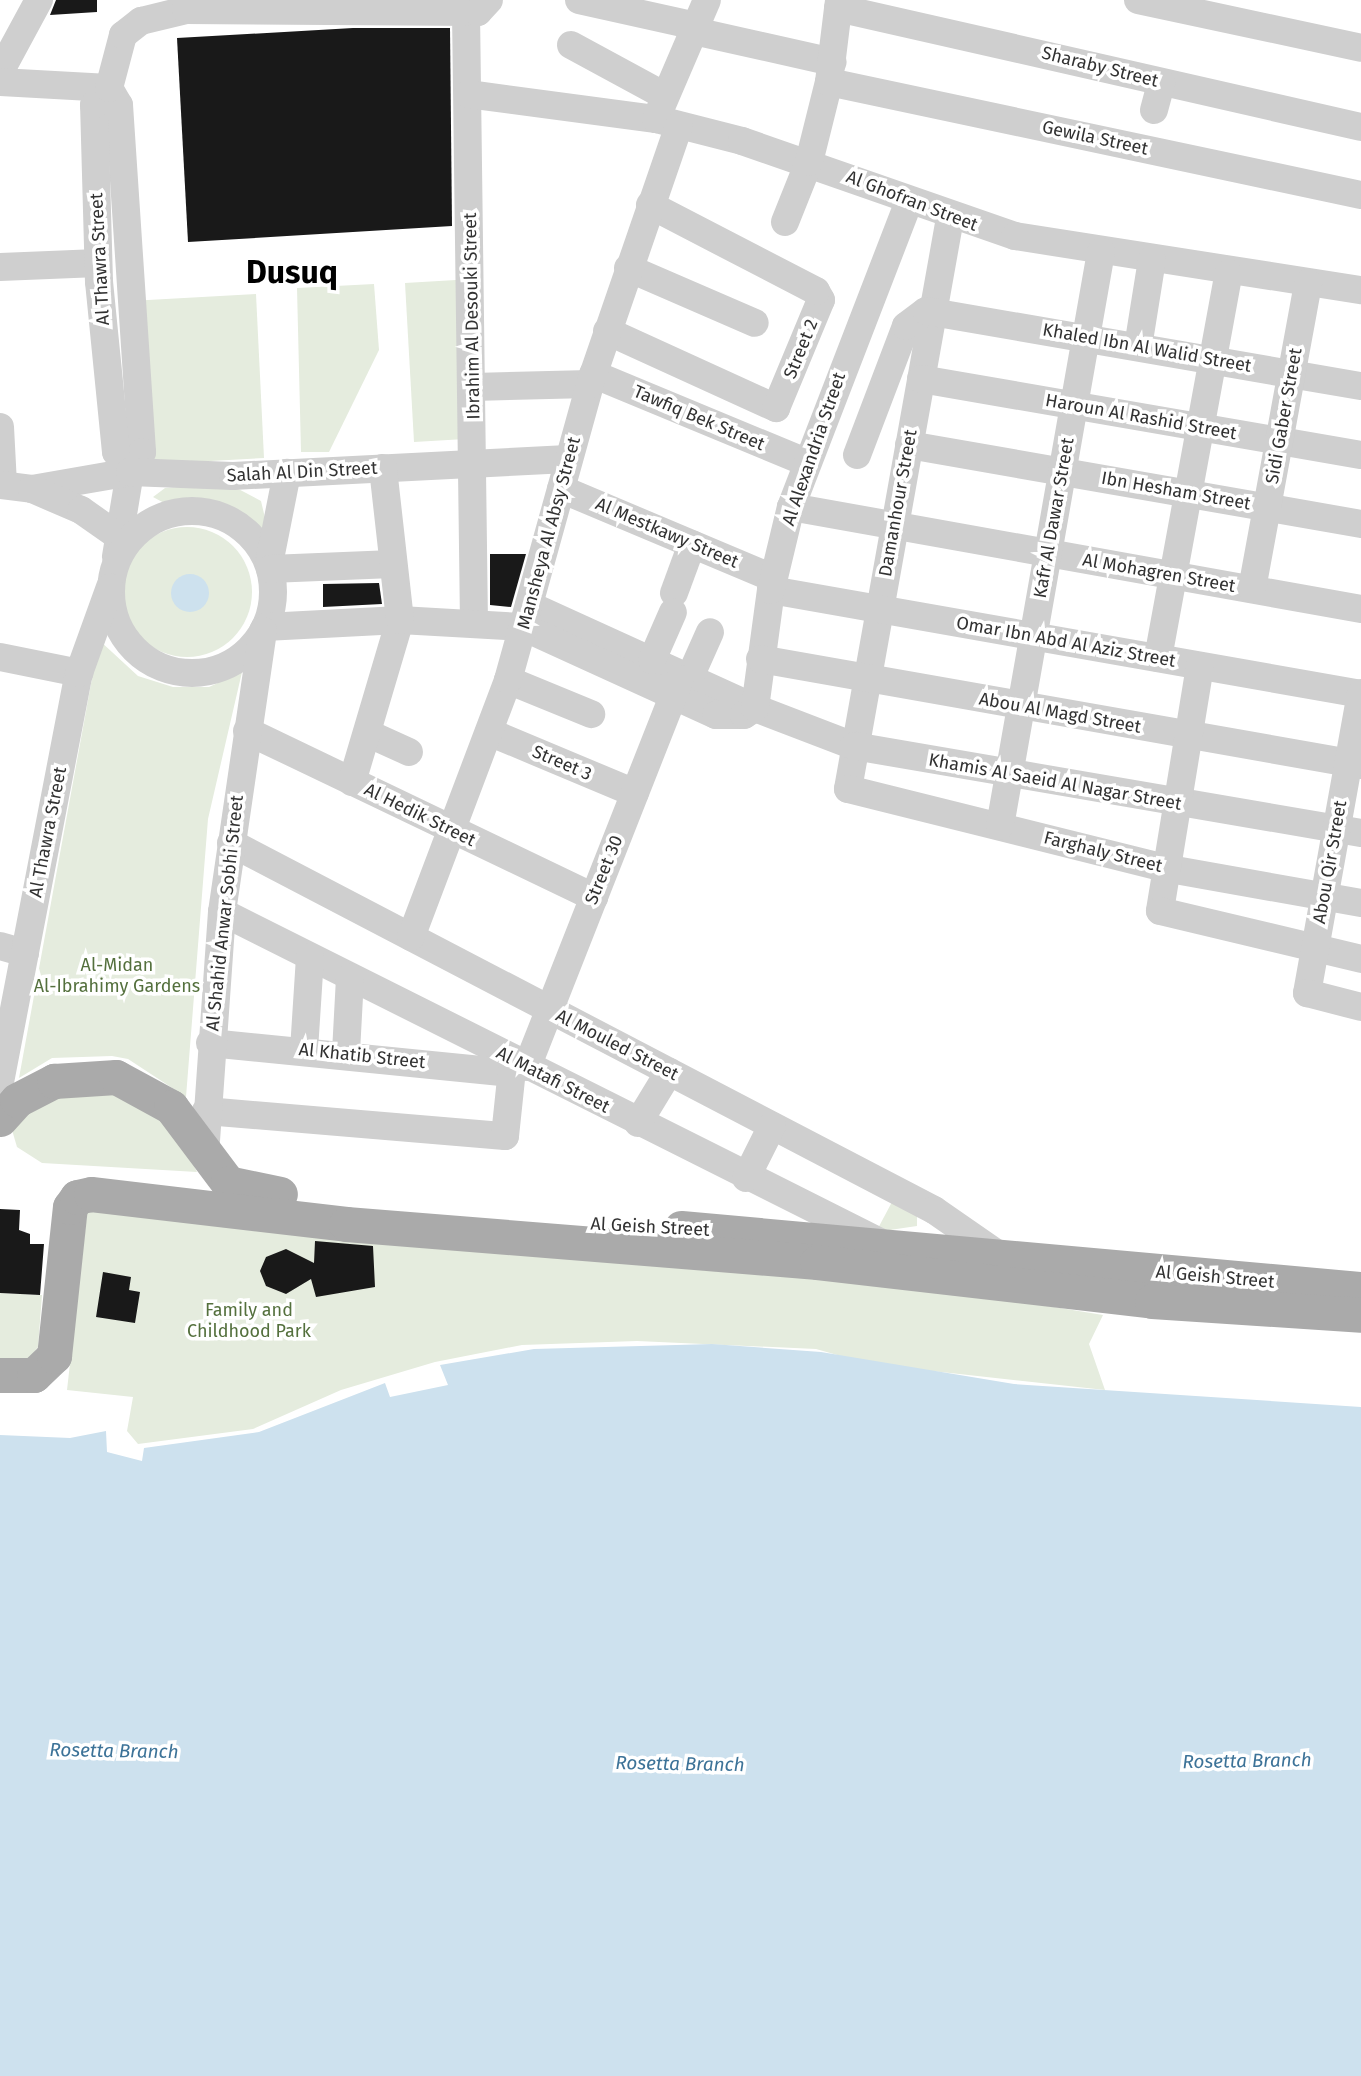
<!DOCTYPE html>
<html>
<head>
<meta charset="utf-8">
<style>
  body { margin:0 }
  #map { position:relative; width:1361px; height:2076px; overflow:hidden; background:#fff; font-family:"Fira Sans",sans-serif }
  div>[style] { position:absolute }
  [style*='--x'] { left:calc(var(--x)*1px); top:calc(var(--y)*1px); width:calc(var(--w)*1px); rotate:calc(var(--a)*1deg) }
  .green>* { inset:0; background:#e5ecde }
  .round { border-radius:50% }
  .water>* { inset:0; background:#cde1ee }
  .building>* { inset:0; background:#191919 }
  .minor>* { height:28px; margin:-14px; padding:0 14px; transform-origin:14px; border-radius:14px; background:#cfcfcf }
  .minor>.ring { margin:-14px; padding:0; box-sizing:content-box; background:none; border:28px solid #cfcfcf; border-radius:50% }
  .major>* { height:35px; margin:-17.5px; padding:0 17.5px; transform-origin:17.5px; border-radius:17.5px; background:#aaa }
  span { translate:-50% -50%; white-space:nowrap; text-align:center; line-height:1.15; -webkit-text-stroke:7px #fff; paint-order:stroke }
  .street-label { font-size:18px; color:#323232 }
  .park-label { font-size:18px; color:#54703d }
  .water-label { font-size:19px; color:#3d7398; font-style:italic }
  .town-label { font-size:32px; color:#000; font-weight:700 }
</style>
</head>
<body>
<div id="map">
  <div class="green">
    <i style="clip-path:polygon(456px 280px,465px 439px,414px 442px,405px 283px)"></i>
    <i style="clip-path:polygon(374px 284px,379px 350px,329px 452px,301px 452px,297px 288px)"></i>
    <i style="clip-path:polygon(256px 294px,264px 458px,138px 465px,130px 301px)"></i>
    <i style="clip-path:polygon(227px 483px,261px 501px,270px 539px,229px 505px,166px 504px,153px 497px,165px 488px)"></i>
    <i class="round" style="left:122px;top:527px;width:130px;height:130px"></i>
    <i style="clip-path:polygon(99px 640px,138px 676px,173px 687px,209px 687px,242px 672px,208px 819px,186px 1097px,128px 1059px,112px 1056px,52px 1058px,19px 1078px)"></i>
    <i style="clip-path:polygon(97px 1087px,144px 1104px,183px 1143px,197px 1172px,42px 1163px,17px 1147px,12px 1130px,24px 1116px,48px 1099px)"></i>
    <i style="clip-path:polygon(892px 1202px,917px 1214px,917px 1226px,876px 1232px)"></i>
    <i style="clip-path:polygon(88px 1205px,846px 1273px,1103px 1315px,1089px 1344px,1105px 1390px,869px 1364px,816px 1349px,637px 1341px,522px 1345px,435px 1362px,341px 1390px,253px 1429px,138px 1444px,127px 1431px,133px 1397px,67px 1390px)"></i>
    <i style="clip-path:polygon(0 1293px,42px 1295px,38px 1347px,23px 1366px,0 1364px)"></i>
  </div>
  <div class="water">
    <i class="round" style="left:171px;top:574px;width:38px;height:38px"></i>
    <i style="clip-path:polygon(712px 1344px,821px 1352px,1014px 1384px,1361px 1407px,1361px 2076px,0 2076px,0 1435px,70px 1438px,106px 1431px,107px 1452px,142px 1461px,144px 1448px,259px 1432px,385px 1383px,390px 1397px,448px 1385px,440px 1365px,534px 1349px)"></i>
  </div>
  <div class="building">
    <i style="clip-path:polygon(56px 0,97px 0,97px 12px,50px 15px)"></i>
    <i style="clip-path:polygon(353px 28px,450px 28px,452px 226px,188px 242px,177px 38px)"></i>
    <i style="clip-path:polygon(490px 554px,526px 554px,511px 607px,490px 605px)"></i>
    <i style="clip-path:polygon(379px 583px,382px 604px,323px 607px,323px 584px)"></i>
    <i style="clip-path:polygon(0 1209px,20px 1210px,19px 1230px,30px 1234px,30px 1244px,44px 1244px,40px 1295px,0 1293px)"></i>
    <i style="clip-path:polygon(315px 1241px,373px 1246px,375px 1287px,316px 1297px,311px 1279px,286px 1294px,266px 1286px,260px 1271px,266px 1257px,286px 1249px,314px 1263px)"></i>
    <i style="clip-path:polygon(103px 1272px,131px 1277px,129px 1290px,140px 1292px,135px 1323px,96px 1317px)"></i>
  </div>
  <div class="minor">
    <i style="--x:579;--y:0;--w:120;--a:12.5"></i>
    <i style="--x:1138;--y:0;--w:228;--a:12.1"></i>
    <i style="--x:838;--y:8;--w:536;--a:12.82"></i>
    <i style="--x:466;--y:12;--w:608;--a:89.25"></i>
    <i style="--x:694;--y:31;--w:142;--a:12.6"></i>
    <i style="--x:571;--y:45;--w:107;--a:28.5"></i>
    <i style="--x:0;--y:72;--w:82;--a:-61.6"></i>
    <i style="--x:0;--y:82;--w:109;--a:3.2"></i>
    <i style="--x:829;--y:82;--w:544;--a:11.99"></i>
    <i style="--x:109;--y:88;--w:20;--a:60"></i>
    <i style="--x:119;--y:105;--w:348;--a:86.2"></i>
    <i style="--x:142;--y:452;--w:23;--a:121"></i>
    <i style="--x:130;--y:472;--w:86;--a:99.4"></i>
    <i style="--x:468;--y:94;--w:190;--a:7.6"></i>
    <i style="--x:656;--y:119;--w:89;--a:14.3"></i>
    <i style="--x:742;--y:141;--w:289;--a:19.2"></i>
    <i style="--x:1015;--y:236;--w:350;--a:8.9"></i>
    <i style="--x:1154;--y:110;--w:28;--a:-75"></i>
    <i style="--x:656;--y:119;--w:129;--a:-66.8"></i>
    <i style="--x:950;--y:218;--w:580;--a:100.13"></i>
    <i style="--x:848;--y:789;--w:326;--a:14"></i>
    <i style="--x:1164;--y:868;--w:200;--a:10.1"></i>
    <i style="--x:785;--y:222;--w:65;--a:-68.2"></i>
    <i style="--x:809;--y:162;--w:82;--a:-76"></i>
    <i style="--x:829;--y:82;--w:83;--a:-83"></i>
    <i style="--x:0;--y:267;--w:98;--a:-2.3"></i>
    <i style="--x:628;--y:268;--w:138;--a:23.4"></i>
    <i style="--x:607;--y:331;--w:186;--a:24.5"></i>
    <i style="--x:776;--y:408;--w:117;--a:-67.4"></i>
    <i style="--x:821;--y:300;--w:10;--a:-119"></i>
    <i style="--x:816;--y:291;--w:187;--a:-152.6"></i>
    <i style="--x:1138;--y:347;--w:88;--a:-80.9"></i>
    <i style="--x:593;--y:374;--w:230;--a:22.5"></i>
    <i style="--x:921;--y:379;--w:447;--a:9.8"></i>
    <i style="--x:473;--y:387;--w:117;--a:-1.5"></i>
    <i style="--x:0;--y:427;--w:58;--a:87"></i>
    <i style="--x:909;--y:445;--w:459;--a:9.9"></i>
    <i style="--x:857;--y:455;--w:138;--a:-69.2"></i>
    <i style="--x:906;--y:326;--w:25;--a:-37"></i>
    <i style="--x:926;--y:311;--w:441;--a:9.8"></i>
    <i style="--x:130;--y:472;--w:24;--a:-125"></i>
    <i style="--x:116;--y:452;--w:171;--a:-95.7"></i>
    <i style="--x:99;--y:282;--w:177;--a:-91.6"></i>
    <i style="--x:94;--y:105;--w:23;--a:-49"></i>
    <i style="--x:109;--y:88;--w:55;--a:-75.2"></i>
    <i style="--x:123;--y:35;--w:23;--a:-38"></i>
    <i style="--x:141;--y:21;--w:46;--a:-13.7"></i>
    <i style="--x:186;--y:10;--w:292;--a:0.4"></i>
    <i style="--x:478;--y:12;--w:16;--a:-47"></i>
    <i style="--x:0;--y:485;--w:32;--a:7"></i>
    <i style="--x:32;--y:489;--w:99;--a:-9.8"></i>
    <i style="--x:130;--y:472;--w:103;--a:2.2"></i>
    <i style="--x:233;--y:476;--w:335;--a:-2.9"></i>
    <i style="--x:32;--y:489;--w:53;--a:23.2"></i>
    <i style="--x:81;--y:510;--w:45;--a:35.1"></i>
    <i style="--x:561;--y:489;--w:230;--a:22.8"></i>
    <i style="--x:791;--y:507;--w:579;--a:10.15"></i>
    <i class="ring" style="left:111px;top:511px;width:134px;height:134px"></i>
    <i style="--x:269;--y:564;--w:93;--a:-78.8"></i>
    <i style="--x:270;--y:569;--w:123;--a:-2.3"></i>
    <i style="--x:1252;--y:589;--w:311;--a:-79.6"></i>
    <i style="--x:771;--y:590;--w:599;--a:10"></i>
    <i style="--x:674;--y:593;--w:52;--a:-69.8"></i>
    <i style="--x:529;--y:605;--w:248;--a:24.5"></i>
    <i style="--x:755;--y:708;--w:106;--a:21"></i>
    <i style="--x:854;--y:746;--w:514;--a:9.74"></i>
    <i style="--x:265;--y:627;--w:135;--a:-3"></i>
    <i style="--x:400;--y:620;--w:123;--a:3.3"></i>
    <i style="--x:523;--y:627;--w:212;--a:24.5"></i>
    <i style="--x:716;--y:715;--w:28;--a:0"></i>
    <i style="--x:744;--y:715;--w:13;--a:-32"></i>
    <i style="--x:755;--y:708;--w:119;--a:-82.3"></i>
    <i style="--x:771;--y:590;--w:85;--a:-76.5"></i>
    <i style="--x:791;--y:507;--w:328;--a:-68.9"></i>
    <i style="--x:0;--y:657;--w:81;--a:11.4"></i>
    <i style="--x:1158;--y:658;--w:391;--a:-79.6"></i>
    <i style="--x:760;--y:659;--w:610;--a:10"></i>
    <i style="--x:652;--y:660;--w:52;--a:-66.4"></i>
    <i style="--x:1200;--y:666;--w:248;--a:99.3"></i>
    <i style="--x:1160;--y:911;--w:207;--a:13.4"></i>
    <i style="--x:690;--y:677;--w:49;--a:-66"></i>
    <i style="--x:508;--y:680;--w:90;--a:22.3"></i>
    <i style="--x:1361;--y:693;--w:305;--a:100.2"></i>
    <i style="--x:1307;--y:993;--w:56;--a:14.5"></i>
    <i style="--x:247;--y:731;--w:385;--a:25.6"></i>
    <i style="--x:489;--y:732;--w:158;--a:22.7"></i>
    <i style="--x:367;--y:733;--w:46;--a:24.3"></i>
    <i style="--x:352;--y:782;--w:169;--a:-73.5"></i>
    <i style="--x:400;--y:620;--w:153;--a:-96.4"></i>
    <i style="--x:1000;--y:826;--w:583;--a:-80.02"></i>
    <i style="--x:231;--y:843;--w:793;--a:27.57"></i>
    <i style="--x:934;--y:1210;--w:79;--a:34.7"></i>
    <i style="--x:222;--y:912;--w:736;--a:26.63"></i>
    <i style="--x:411;--y:937;--w:275;--a:-69.3"></i>
    <i style="--x:508;--y:680;--w:307;--a:-74.5"></i>
    <i style="--x:590;--y:384;--w:273;--a:-71"></i>
    <i style="--x:0;--y:946;--w:26;--a:16"></i>
    <i style="--x:210;--y:1043;--w:304;--a:5.7"></i>
    <i style="--x:304;--y:1050;--w:93;--a:-86.3"></i>
    <i style="--x:346;--y:1052;--w:75;--a:-86.9"></i>
    <i style="--x:527;--y:1067;--w:417;--a:-68.5"></i>
    <i style="--x:0;--y:1082;--w:417;--a:-79.1"></i>
    <i style="--x:79;--y:673;--w:91;--a:-70.2"></i>
    <i style="--x:206;--y:1111;--w:300;--a:4.8"></i>
    <i style="--x:505;--y:1136;--w:76;--a:-84"></i>
    <i style="--x:638;--y:1123;--w:60;--a:-58.7"></i>
    <i style="--x:205;--y:1155;--w:244;--a:-86"></i>
    <i style="--x:222;--y:912;--w:284;--a:-81.7"></i>
    <i style="--x:746;--y:1178;--w:58;--a:-63.4"></i>
  </div>
  <div class="major">
    <i style="--x:0;--y:1119;--w:25;--a:-48"></i>
    <i style="--x:17;--y:1100;--w:42;--a:-27.2"></i>
    <i style="--x:54;--y:1081;--w:62;--a:-3.7"></i>
    <i style="--x:116;--y:1077;--w:63;--a:28.6"></i>
    <i style="--x:171;--y:1107;--w:95;--a:53.1"></i>
    <i style="--x:228;--y:1183;--w:53;--a:11.9"></i>
    <i style="--x:681;--y:1228;--w:683;--a:5.13"></i>
    <i style="--x:0;--y:1375;--w:34;--a:0"></i>
    <i style="--x:34;--y:1375;--w:28;--a:-44"></i>
    <i style="--x:54;--y:1356;--w:150;--a:-83.9"></i>
    <i style="--x:70;--y:1207;--w:12;--a:-55"></i>
    <i style="--x:77;--y:1197;--w:14;--a:-12"></i>
    <i style="--x:91;--y:1194;--w:257;--a:6.7"></i>
    <i style="--x:346;--y:1224;--w:473;--a:4.6"></i>
    <i style="--x:817;--y:1262;--w:337;--a:6.6"></i>
    <i style="--x:1152;--y:1301;--w:209;--a:3.8"></i>
  </div>
  <div class="street-label">
    <span style="left:1100px;top:67px;rotate:14deg">Sharaby Street</span>
    <span style="left:1095px;top:138px;rotate:12deg">Gewila Street</span>
    <span style="left:912px;top:201px;rotate:21deg">Al Ghofran Street</span>
    <span style="left:100px;top:259px;rotate:-93deg">Al Thawra Street</span>
    <span style="left:472px;top:316px;rotate:-91deg">Ibrahim Al Desouki Street</span>
    <span style="left:1147px;top:348px;rotate:10deg">Khaled Ibn Al Walid Street</span>
    <span style="left:801px;top:349px;rotate:-68deg">Street 2</span>
    <span style="left:1284px;top:416px;rotate:-80deg">Sidi Gaber Street</span>
    <span style="left:1141px;top:417px;rotate:10deg">Haroun Al Rashid Street</span>
    <span style="left:699px;top:418px;rotate:23deg">Tawfiq Bek Street</span>
    <span style="left:814px;top:449px;rotate:-71deg">Al Alexandria Street</span>
    <span style="left:302px;top:472px;rotate:-3deg">Salah Al Din Street</span>
    <span style="left:1176px;top:491px;rotate:10deg">Ibn Hesham Street</span>
    <span style="left:898px;top:503px;rotate:-80deg">Damanhour Street</span>
    <span style="left:1054px;top:518px;rotate:-80deg">Kafr Al Dawar Street</span>
    <span style="left:549px;top:533px;rotate:-75deg">Mansheya Al Absy Street</span>
    <span style="left:667px;top:533px;rotate:23deg">Al Mestkawy Street</span>
    <span style="left:1159px;top:573px;rotate:10deg">Al Mohagren Street</span>
    <span style="left:1066px;top:642px;rotate:10deg">Omar Ibn Abd Al Aziz Street</span>
    <span style="left:1060px;top:713px;rotate:10deg">Abou Al Magd Street</span>
    <span style="left:562px;top:763px;rotate:23deg">Street 3</span>
    <span style="left:1055px;top:782px;rotate:10deg">Khamis Al Saeid Al Nagar Street</span>
    <span style="left:420px;top:815px;rotate:26deg">Al Hedik Street</span>
    <span style="left:48px;top:832px;rotate:-79deg">Al Thawra Street</span>
    <span style="left:1103px;top:852px;rotate:14deg">Farghaly Street</span>
    <span style="left:1330px;top:862px;rotate:-80deg">Abou Qir Street</span>
    <span style="left:604px;top:870px;rotate:-68deg">Street 30</span>
    <span style="left:225px;top:913px;rotate:-84deg">Al Shahid Anwar Sobhi Street</span>
    <span style="left:617px;top:1045px;rotate:27deg">Al Mouled Street</span>
    <span style="left:362px;top:1056px;rotate:6deg">Al Khatib Street</span>
    <span style="left:553px;top:1080px;rotate:27deg">Al Matafi Street</span>
    <span style="left:650px;top:1227px;rotate:3deg">Al Geish Street</span>
    <span style="left:1215px;top:1277px;rotate:5deg">Al Geish Street</span>
  </div>
  <div class="park-label">
    <span style="left:117px;top:976px">Al-Midan<br>Al-Ibrahimy Gardens</span>
    <span style="left:249px;top:1321px">Family and<br>Childhood Park</span>
  </div>
  <div class="water-label">
    <span style="left:114px;top:1751px;rotate:1deg">Rosetta Branch</span>
    <span style="left:1247px;top:1761px;rotate:-1deg">Rosetta Branch</span>
    <span style="left:680px;top:1764px;rotate:1deg">Rosetta Branch</span>
  </div>
  <div class="town-label">
    <span style="left:292px;top:272px">Dusuq</span>
  </div>
</div>
</body>
</html>
